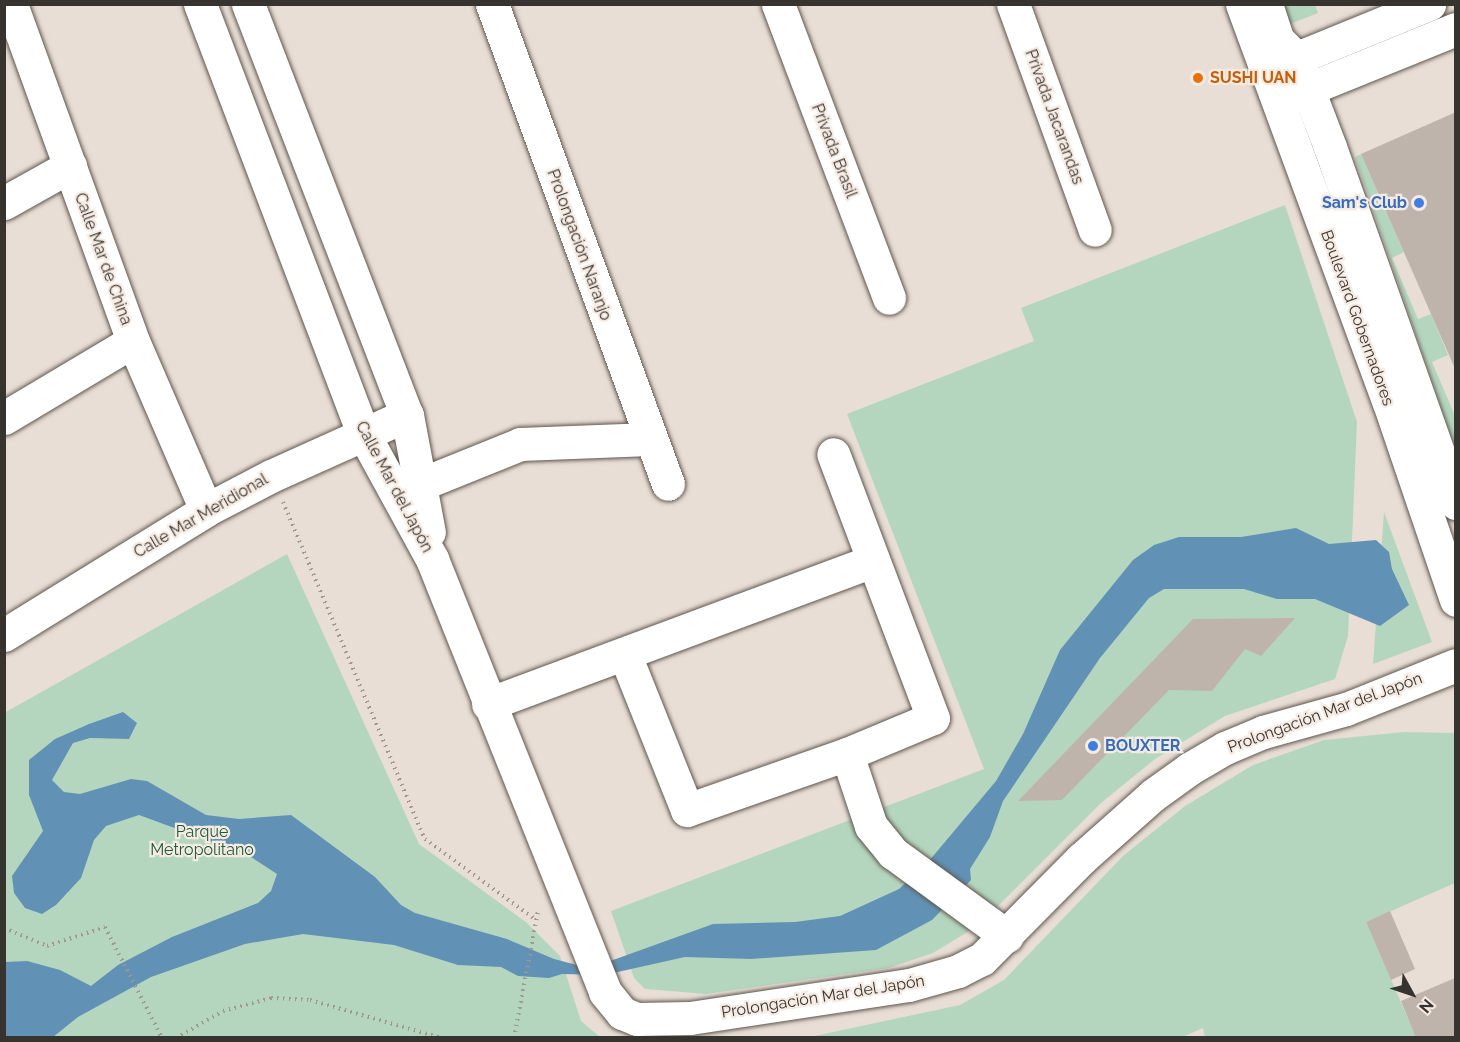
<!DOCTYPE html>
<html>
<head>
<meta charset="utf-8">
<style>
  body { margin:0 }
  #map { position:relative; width:1460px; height:1042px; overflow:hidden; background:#e8ded5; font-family:Raleway,sans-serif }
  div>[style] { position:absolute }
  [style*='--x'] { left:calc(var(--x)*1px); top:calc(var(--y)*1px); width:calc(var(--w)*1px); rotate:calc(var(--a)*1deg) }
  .green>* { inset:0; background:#b4d6bf }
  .water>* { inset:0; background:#6192b5 }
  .building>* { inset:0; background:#bfb4ab }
  .path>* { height:4px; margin-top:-2px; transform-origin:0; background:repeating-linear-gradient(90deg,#9f9791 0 1.5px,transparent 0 6px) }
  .roads { filter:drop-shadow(0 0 2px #5f564e) drop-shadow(0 0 2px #5f564e) }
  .street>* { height:33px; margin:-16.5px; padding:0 16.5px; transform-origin:16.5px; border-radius:16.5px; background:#fff }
  .secondary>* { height:33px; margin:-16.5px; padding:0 16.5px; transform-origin:16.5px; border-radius:16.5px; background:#fff }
  .primary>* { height:33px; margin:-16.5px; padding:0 16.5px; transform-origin:16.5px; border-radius:16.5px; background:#fff }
  .dots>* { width:16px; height:16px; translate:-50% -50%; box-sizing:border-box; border:3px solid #f6ebe2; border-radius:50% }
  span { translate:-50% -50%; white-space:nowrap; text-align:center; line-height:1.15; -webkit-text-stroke:4.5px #f6ebe2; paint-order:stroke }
  .food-label { font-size:16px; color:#c56008; font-weight:700 }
  .left { translate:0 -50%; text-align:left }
  .street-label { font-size:16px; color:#37332f }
  .shop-label { font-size:16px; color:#366cbe; font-weight:700 }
  .right { translate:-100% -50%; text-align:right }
  .park-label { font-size:16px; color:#1f5b39 }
  .frame { position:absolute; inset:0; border:6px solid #37332f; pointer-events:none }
  .north { position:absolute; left:1382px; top:964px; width:60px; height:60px; -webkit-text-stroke:4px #f6ebe2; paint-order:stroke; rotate:130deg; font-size:16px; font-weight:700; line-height:24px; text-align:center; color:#37332f }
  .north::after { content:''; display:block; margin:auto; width:21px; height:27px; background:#37332f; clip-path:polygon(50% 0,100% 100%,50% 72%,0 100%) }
</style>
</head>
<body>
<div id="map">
  <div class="green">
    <i style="clip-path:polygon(1278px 5px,1315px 5px,1318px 13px,1285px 26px)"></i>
    <i style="clip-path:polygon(1361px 154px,1404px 252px,1392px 258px,1418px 319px,1431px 314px,1448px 355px,1432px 362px,1455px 416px,1455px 448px,1355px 157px)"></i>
    <i style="clip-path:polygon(1285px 205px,1357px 422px,1348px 636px,1335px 679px,1225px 716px,1155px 759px,1101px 803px,979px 925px,933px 953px,889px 968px,706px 994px,645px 989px,634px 978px,611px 911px,984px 769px,847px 414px,1034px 341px,1021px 308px)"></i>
    <i style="clip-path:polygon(1384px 512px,1432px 642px,1373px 664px)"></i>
    <i style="clip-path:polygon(287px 554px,419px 844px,527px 923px,560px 956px,581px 1021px,600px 1037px,5px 1037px,4px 713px)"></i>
    <i style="clip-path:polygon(1404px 732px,1455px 733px,1455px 883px,1366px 922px,1416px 1037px,1205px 1038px,1203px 1028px,1180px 1038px,805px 1038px,960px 1005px,1004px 980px,1123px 856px,1185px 806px,1253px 765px,1324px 740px)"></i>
  </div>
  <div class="water">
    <i style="clip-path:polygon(1296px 528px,1329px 544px,1376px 540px,1389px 552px,1392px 569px,1409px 605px,1380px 626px,1315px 599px,1277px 599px,1244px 589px,1164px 589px,1149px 598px,1100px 658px,1003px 801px,990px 837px,970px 869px,971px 880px,932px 920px,876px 950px,751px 959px,685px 957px,604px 975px,562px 974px,549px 978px,518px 976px,501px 967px,458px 965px,394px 945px,303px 934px,245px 944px,151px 977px,78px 1017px,53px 1037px,5px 1038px,5px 962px,27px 961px,60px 970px,91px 986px,118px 965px,172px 937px,258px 903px,271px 891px,277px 874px,248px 855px,139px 815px,106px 826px,94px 840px,81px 878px,56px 905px,42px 914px,25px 908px,14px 893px,12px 876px,43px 831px,29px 795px,29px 760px,55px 739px,89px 724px,123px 712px,137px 723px,129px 739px,90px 738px,73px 743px,52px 780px,64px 792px,80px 794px,131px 779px,147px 781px,206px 815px,239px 819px,291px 815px,375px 877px,401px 905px,415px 913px,507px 939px,554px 959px,577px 965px,602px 964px,713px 924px,795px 922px,840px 916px,899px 889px,929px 861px,996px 781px,1023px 734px,1060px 650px,1133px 560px,1154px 545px,1179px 537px,1241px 537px)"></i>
  </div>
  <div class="building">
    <i style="clip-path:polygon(1456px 112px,1456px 371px,1361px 154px)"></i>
    <i style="clip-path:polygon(1295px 618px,1261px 656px,1245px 649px,1212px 691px,1169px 690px,1062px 800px,1018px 801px,1193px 619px)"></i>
    <i style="clip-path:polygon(1390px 911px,1415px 969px,1391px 980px,1366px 922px)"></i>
    <i style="clip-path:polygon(1455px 978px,1456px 1038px,1416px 1038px,1401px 1001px)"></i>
  </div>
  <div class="path">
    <i style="--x:283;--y:502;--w:366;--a:67.2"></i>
    <i style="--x:425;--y:839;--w:137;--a:36.1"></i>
    <i style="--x:4;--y:928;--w:47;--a:22.7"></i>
    <i style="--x:47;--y:946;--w:61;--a:-18.1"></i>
    <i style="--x:105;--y:927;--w:125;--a:62.8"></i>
    <i style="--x:176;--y:1038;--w:54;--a:-29.9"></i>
    <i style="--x:223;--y:1011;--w:50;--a:-15.2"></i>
    <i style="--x:271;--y:998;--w:39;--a:3"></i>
    <i style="--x:310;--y:1000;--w:137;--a:16.1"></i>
    <i style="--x:514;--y:1038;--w:129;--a:-79.3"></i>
  </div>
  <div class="roads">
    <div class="street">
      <i style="--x:11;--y:4;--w:358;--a:70.1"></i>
      <i style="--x:133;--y:341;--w:184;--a:66.6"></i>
      <i style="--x:492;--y:4;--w:511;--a:69.86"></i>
      <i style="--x:778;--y:4;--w:314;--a:69.3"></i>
      <i style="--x:1013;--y:4;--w:240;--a:70.1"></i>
      <i style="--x:4;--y:203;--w:76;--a:-29.3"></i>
      <i style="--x:4;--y:418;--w:150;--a:-30.8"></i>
      <i style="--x:399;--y:493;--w:131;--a:-22"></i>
      <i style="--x:520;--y:444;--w:130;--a:-2.2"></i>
      <i style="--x:625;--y:655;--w:167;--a:68.2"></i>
      <i style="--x:687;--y:810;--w:170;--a:-19.3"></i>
      <i style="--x:847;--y:754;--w:93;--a:-22.7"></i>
      <i style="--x:933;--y:718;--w:282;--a:-110.7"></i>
      <i style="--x:488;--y:704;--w:411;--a:-20.4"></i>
      <i style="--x:847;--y:754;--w:76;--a:71.6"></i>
      <i style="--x:871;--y:826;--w:35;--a:51"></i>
      <i style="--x:893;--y:853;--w:141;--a:36.1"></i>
    </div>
    <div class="secondary">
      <i style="--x:200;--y:4;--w:459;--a:69.2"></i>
      <i style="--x:363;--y:433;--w:144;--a:61.3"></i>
      <i style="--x:432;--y:559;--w:466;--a:68.2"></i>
      <i style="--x:605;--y:992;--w:27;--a:51"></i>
      <i style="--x:622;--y:1013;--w:16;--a:22"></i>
      <i style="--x:637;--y:1019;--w:53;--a:-1.1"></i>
      <i style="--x:690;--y:1018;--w:221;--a:-8.6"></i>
      <i style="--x:909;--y:985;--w:51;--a:-15.9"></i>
      <i style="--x:958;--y:971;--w:27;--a:-27"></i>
      <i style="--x:982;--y:959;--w:141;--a:-45.3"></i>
      <i style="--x:1081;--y:859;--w:96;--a:-41.6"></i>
      <i style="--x:1153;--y:795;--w:44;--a:-35.8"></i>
      <i style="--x:1189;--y:769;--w:42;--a:-30.3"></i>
      <i style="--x:1225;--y:748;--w:41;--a:-22.8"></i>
      <i style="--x:1263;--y:732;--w:86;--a:-15.5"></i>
      <i style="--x:1346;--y:709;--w:118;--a:-21.8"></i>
      <i style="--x:248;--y:4;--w:441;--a:68.9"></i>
      <i style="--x:407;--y:415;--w:119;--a:79.4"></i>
      <i style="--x:1270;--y:69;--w:172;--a:-22.2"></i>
      <i style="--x:1281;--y:100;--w:189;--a:-22.1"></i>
      <i style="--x:4;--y:635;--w:238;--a:-31.7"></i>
      <i style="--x:206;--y:510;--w:73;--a:-27.6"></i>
      <i style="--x:271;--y:476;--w:149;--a:-24.2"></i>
    </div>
    <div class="primary">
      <i style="--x:1242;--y:4;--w:425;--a:69.8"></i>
      <i style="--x:1389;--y:403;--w:208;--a:71.2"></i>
      <i style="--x:1266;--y:4;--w:38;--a:72"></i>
      <i style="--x:1278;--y:40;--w:25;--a:45"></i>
      <i style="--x:1296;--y:58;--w:95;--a:69.1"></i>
      <i style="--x:1330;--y:147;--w:378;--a:70.5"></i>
    </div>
  </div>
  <div class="dots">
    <i style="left:1198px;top:78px;background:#e8710a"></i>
    <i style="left:1419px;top:203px;background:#3f7fe0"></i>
    <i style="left:1093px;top:746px;background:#3f7fe0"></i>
  </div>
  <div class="food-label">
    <span class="left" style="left:1210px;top:78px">SUSHI UAN</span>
  </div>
  <div class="street-label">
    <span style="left:1054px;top:117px;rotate:70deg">Privada Jacarandas</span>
    <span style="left:834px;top:151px;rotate:69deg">Privada Brasil</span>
    <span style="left:579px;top:245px;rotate:70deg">Prolongación Naranjo</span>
    <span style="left:103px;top:259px;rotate:70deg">Calle Mar de China</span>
    <span style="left:1357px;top:318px;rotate:70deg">Boulevard Gobernadores</span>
    <span style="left:394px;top:487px;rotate:62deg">Calle Mar del Japón</span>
    <span style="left:201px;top:516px;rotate:-30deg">Calle Mar Meridional</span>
    <span style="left:1325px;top:713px;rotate:-20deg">Prolongación Mar del Japón</span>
    <span style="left:823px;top:997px;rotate:-9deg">Prolongación Mar del Japón</span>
  </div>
  <div class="shop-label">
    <span class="right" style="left:1407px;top:203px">Sam's Club</span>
    <span class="left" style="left:1105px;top:746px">BOUXTER</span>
  </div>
  <div class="park-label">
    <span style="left:202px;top:841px">Parque<br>Metropolitano</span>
  </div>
  <div class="frame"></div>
  <div class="north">N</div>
</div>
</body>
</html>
